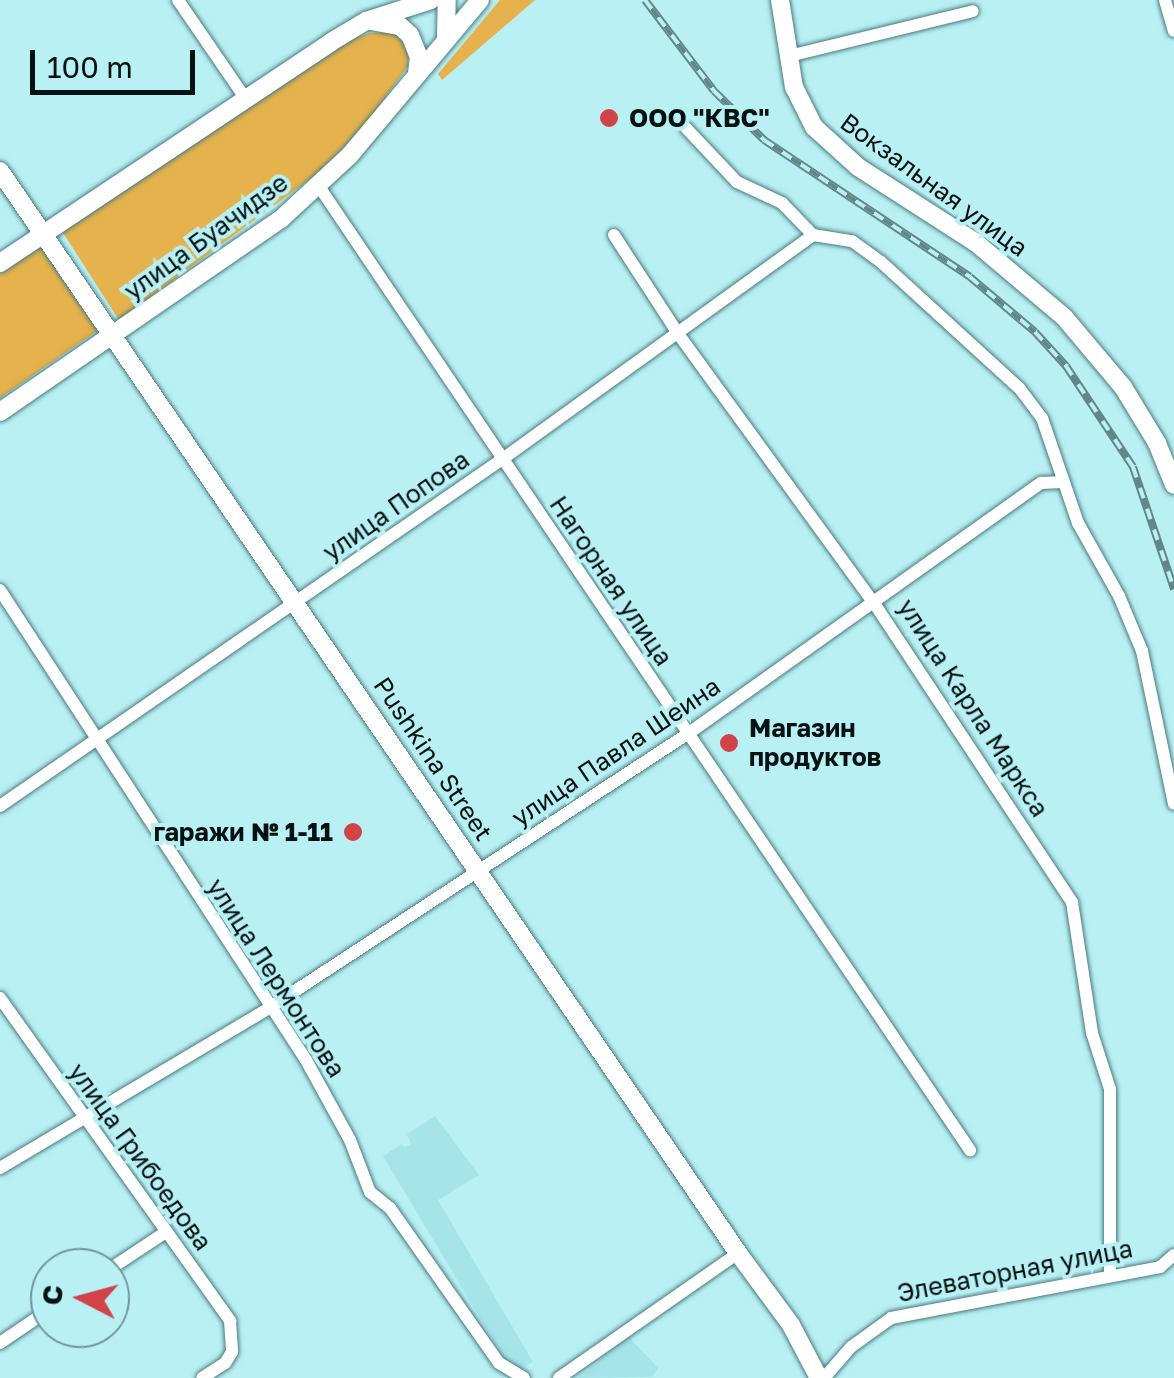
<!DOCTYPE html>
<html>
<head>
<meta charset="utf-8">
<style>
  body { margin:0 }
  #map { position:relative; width:1174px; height:1378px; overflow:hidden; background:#b9f0f4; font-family:"Golos Text",sans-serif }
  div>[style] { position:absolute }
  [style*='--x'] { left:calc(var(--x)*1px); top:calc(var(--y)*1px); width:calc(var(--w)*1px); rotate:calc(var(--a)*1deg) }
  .built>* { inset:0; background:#a5e5ea }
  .green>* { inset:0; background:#e5b24d }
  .roads { filter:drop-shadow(0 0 2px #477b7f) drop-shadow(0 0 2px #477b7f) }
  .street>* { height:12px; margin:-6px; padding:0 6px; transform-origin:6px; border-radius:6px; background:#fff }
  .secondary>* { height:18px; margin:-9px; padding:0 9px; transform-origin:9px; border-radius:9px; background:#fff }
  .rail>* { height:8px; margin-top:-4px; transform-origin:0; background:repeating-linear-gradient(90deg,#b9f0f4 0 11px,#628789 0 22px); box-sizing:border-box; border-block:2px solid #628789 }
  .dots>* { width:28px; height:28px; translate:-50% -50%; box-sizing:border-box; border:5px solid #b9f0f4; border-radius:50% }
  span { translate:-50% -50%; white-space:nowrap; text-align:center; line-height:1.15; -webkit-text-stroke:8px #b9f0f4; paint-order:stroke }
  .poi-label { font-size:25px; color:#001112; font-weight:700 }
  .left { translate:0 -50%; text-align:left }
  .right { translate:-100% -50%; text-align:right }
  .street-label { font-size:25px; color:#001112 }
  .north { position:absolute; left:30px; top:1248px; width:100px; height:100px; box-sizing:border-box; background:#b9f0f4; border:2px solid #6f979a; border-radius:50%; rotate:276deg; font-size:28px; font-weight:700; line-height:40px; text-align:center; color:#001112 }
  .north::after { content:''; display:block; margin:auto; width:35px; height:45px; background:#d24249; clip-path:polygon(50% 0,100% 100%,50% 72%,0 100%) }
  .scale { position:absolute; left:30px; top:50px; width:165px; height:45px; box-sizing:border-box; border:5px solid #001112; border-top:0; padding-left:12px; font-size:30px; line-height:35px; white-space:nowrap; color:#001112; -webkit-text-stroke:8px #b9f0f4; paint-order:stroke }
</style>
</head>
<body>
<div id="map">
  <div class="built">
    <i style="clip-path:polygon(435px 1116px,479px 1175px,438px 1200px,533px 1362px,518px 1370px,504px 1358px,383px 1156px,402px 1144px,404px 1147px,411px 1144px,407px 1134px)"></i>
    <i style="clip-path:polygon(629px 1337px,658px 1368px,652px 1377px,578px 1378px)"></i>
  </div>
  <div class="green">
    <i style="clip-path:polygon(500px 0,535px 0,442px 80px,438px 74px)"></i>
    <i style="clip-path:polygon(395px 32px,408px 45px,408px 66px,365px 125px,322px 170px,119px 320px,62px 231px,339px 43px,370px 33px)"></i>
    <i style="clip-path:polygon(45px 243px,100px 329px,0 398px,0 274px)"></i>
  </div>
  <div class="roads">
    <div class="street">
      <i style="--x:178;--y:0;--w:119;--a:55.6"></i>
      <i style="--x:1165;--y:0;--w:32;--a:74"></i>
      <i style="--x:789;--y:56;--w:189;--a:-13.7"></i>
      <i style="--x:686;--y:128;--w:74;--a:46.6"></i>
      <i style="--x:737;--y:182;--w:50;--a:25"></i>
      <i style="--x:782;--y:203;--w:45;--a:45.9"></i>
      <i style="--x:813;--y:235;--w:39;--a:9"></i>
      <i style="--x:852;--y:241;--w:36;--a:36"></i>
      <i style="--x:881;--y:262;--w:188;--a:42.4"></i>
      <i style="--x:1020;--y:389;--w:36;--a:53"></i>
      <i style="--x:1042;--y:418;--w:111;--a:71.1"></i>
      <i style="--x:1078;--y:523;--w:84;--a:60.7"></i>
      <i style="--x:1119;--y:596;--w:60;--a:67.3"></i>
      <i style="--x:1142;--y:651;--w:156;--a:78.2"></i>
      <i style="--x:318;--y:185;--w:1165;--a:55.96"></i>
      <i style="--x:614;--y:235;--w:119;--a:57"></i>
      <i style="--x:679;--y:335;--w:331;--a:54"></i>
      <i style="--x:874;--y:603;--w:359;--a:56.5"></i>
      <i style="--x:1072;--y:902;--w:133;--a:81.3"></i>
      <i style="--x:1092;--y:1033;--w:59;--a:72.2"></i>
      <i style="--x:1110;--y:1089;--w:185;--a:90"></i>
      <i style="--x:0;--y:590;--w:561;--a:56.93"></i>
      <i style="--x:306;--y:1060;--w:91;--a:61.2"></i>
      <i style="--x:350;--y:1140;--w:56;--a:69"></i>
      <i style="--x:370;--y:1192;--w:26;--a:39"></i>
      <i style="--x:390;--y:1208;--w:189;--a:54.9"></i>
      <i style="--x:499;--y:1363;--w:29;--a:31"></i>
      <i style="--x:0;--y:806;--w:609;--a:-34.63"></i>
      <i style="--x:501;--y:460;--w:385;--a:-35.8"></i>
      <i style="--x:0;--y:998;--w:397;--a:54.5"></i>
      <i style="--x:230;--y:1321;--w:31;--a:86"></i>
      <i style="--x:232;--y:1352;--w:13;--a:122"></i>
      <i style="--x:225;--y:1363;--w:27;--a:147"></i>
      <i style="--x:0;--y:1168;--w:313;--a:-30.7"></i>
      <i style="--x:269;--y:1008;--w:502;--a:-33.22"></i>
      <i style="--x:689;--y:733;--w:432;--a:-35.4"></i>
      <i style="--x:1041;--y:483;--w:21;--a:-3"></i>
      <i style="--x:110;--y:1269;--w:67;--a:-33.5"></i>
      <i style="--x:0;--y:1343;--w:60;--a:-34.2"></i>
      <i style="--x:559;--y:1378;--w:218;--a:-34.9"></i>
      <i style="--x:824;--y:1378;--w:41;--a:-48.9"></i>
      <i style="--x:851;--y:1347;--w:49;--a:-35.9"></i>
      <i style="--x:891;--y:1318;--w:274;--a:-10.7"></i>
      <i style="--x:1160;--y:1267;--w:18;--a:-41"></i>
    </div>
    <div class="secondary">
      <i style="--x:780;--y:0;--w:88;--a:80.9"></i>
      <i style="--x:794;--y:87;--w:45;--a:63.4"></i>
      <i style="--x:814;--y:127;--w:59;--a:42.3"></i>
      <i style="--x:858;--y:167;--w:139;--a:32.7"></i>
      <i style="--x:975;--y:242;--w:116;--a:40.1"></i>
      <i style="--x:1064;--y:317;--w:92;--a:49.9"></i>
      <i style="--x:1123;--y:387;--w:66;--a:58.7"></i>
      <i style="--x:1157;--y:443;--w:45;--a:68"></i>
      <i style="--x:371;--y:21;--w:29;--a:10"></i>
      <i style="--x:400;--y:26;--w:13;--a:42"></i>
      <i style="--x:410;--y:35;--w:24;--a:68"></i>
      <i style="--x:419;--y:57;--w:17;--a:97"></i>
      <i style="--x:446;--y:39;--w:39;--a:-89"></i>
      <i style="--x:0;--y:171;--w:1310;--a:55.7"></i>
      <i style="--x:738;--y:1253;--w:89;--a:53.6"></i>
      <i style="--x:791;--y:1325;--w:60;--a:62.2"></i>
      <i style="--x:0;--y:263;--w:398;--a:-33.7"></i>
      <i style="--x:331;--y:42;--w:41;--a:-31"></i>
      <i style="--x:366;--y:21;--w:68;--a:-17.9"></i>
      <i style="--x:0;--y:412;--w:341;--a:-34.5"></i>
      <i style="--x:281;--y:219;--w:94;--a:-42.8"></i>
      <i style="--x:350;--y:155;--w:202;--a:-50"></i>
    </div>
  </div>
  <div class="rail">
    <i style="--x:645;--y:0;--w:114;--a:52.8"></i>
    <i style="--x:714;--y:91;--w:70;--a:44.4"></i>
    <i style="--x:764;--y:140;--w:247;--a:33.6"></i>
    <i style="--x:970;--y:277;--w:85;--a:40.2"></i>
    <i style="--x:1035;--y:332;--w:46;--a:47.6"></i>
    <i style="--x:1066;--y:366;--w:121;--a:56.4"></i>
    <i style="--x:1133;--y:467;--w:129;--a:71.4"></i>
  </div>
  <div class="dots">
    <i style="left:609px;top:118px;background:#d24249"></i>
    <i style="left:729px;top:743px;background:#d24249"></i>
    <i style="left:353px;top:832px;background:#d24249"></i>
  </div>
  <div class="poi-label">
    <span class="left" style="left:629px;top:118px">ООО "КВС"</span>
    <span class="left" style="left:749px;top:743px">Магазин<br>продуктов</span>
    <span class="right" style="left:333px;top:832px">гаражи № 1-11</span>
  </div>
  <div class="street-label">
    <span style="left:934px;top:185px;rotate:36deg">Вокзальная улица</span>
    <span style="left:206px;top:237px;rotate:-36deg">улица Буачидзе</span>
    <span style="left:396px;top:506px;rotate:-35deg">улица Попова</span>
    <span style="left:611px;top:581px;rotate:56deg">Нагорная улица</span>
    <span style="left:973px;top:708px;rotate:57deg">улица Карла Маркса</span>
    <span style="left:616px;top:752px;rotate:-34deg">улица Павла Шеина</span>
    <span style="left:433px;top:759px;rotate:56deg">Pushkina Street</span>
    <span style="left:276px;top:978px;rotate:57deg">улица Лермонтова</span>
    <span style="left:140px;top:1157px;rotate:54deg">улица Грибоедова</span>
    <span style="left:1015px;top:1271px;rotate:-11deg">Элеваторная улица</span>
  </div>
  <div class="north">С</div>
  <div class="scale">100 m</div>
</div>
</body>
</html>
